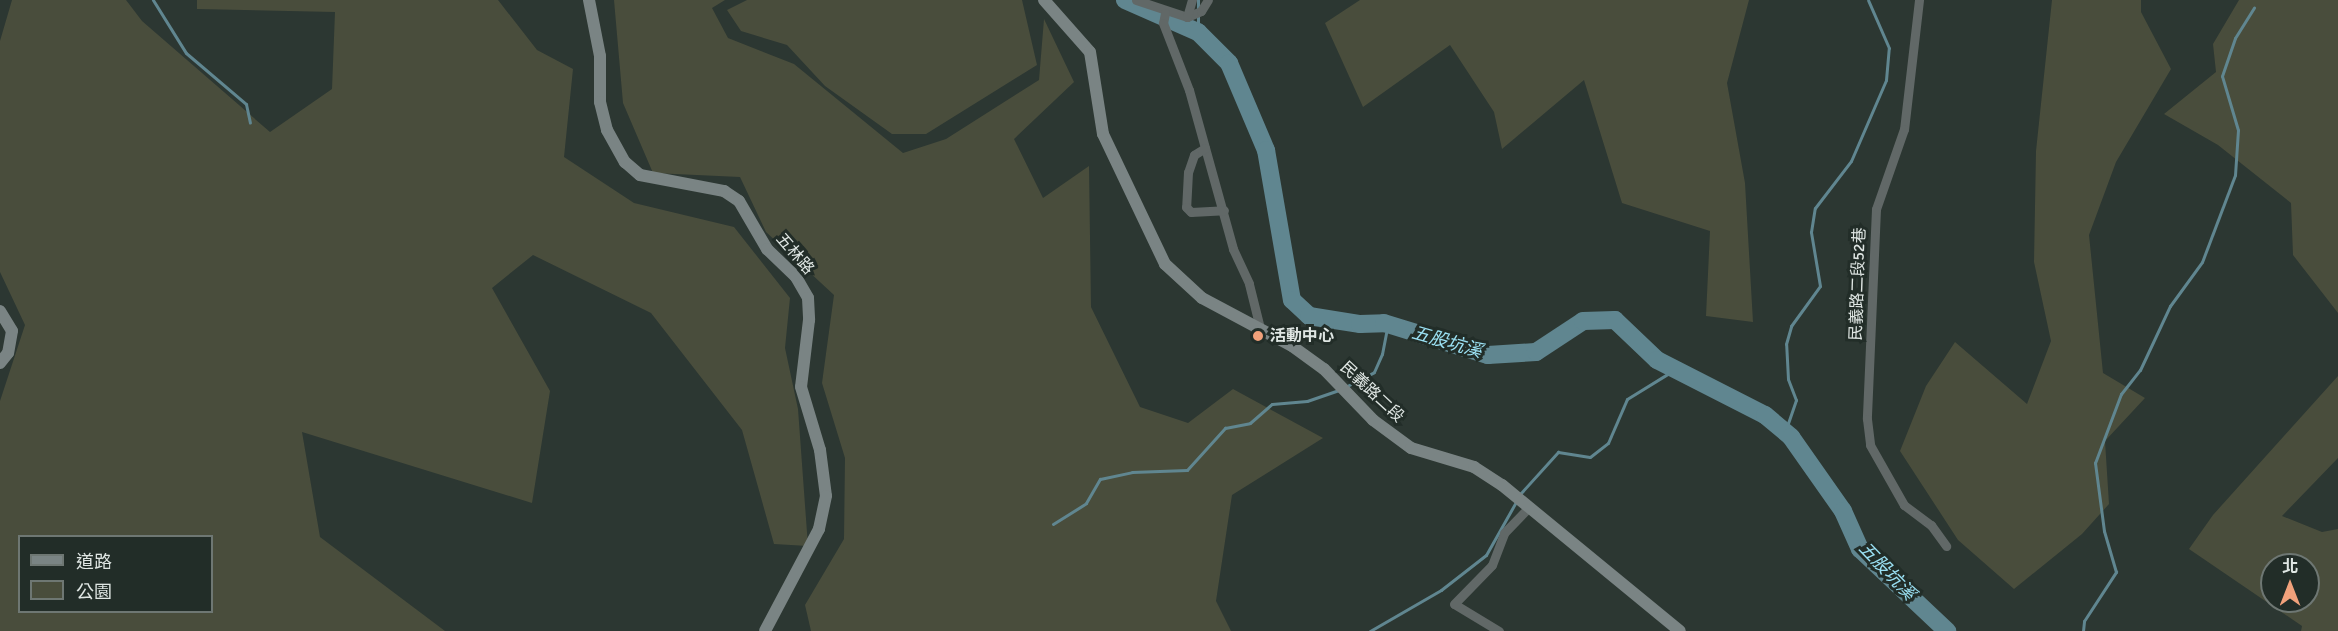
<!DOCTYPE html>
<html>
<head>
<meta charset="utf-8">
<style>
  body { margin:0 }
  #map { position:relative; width:2338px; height:631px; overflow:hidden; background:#2c3732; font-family:Signika,"Noto Sans TC",sans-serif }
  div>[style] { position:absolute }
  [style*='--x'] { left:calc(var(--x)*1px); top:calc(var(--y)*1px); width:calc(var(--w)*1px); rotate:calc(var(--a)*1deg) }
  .green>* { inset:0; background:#494d3c }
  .stream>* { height:3px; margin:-1.5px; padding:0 1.5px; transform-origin:1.5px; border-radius:1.5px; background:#608690 }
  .river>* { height:18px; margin:-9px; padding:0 9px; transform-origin:9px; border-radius:9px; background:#608690 }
  .street>* { height:9px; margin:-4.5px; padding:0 4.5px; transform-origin:4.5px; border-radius:4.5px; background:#616867 }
  .secondary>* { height:12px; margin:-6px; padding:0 6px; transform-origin:6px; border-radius:6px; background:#7a8484 }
  .dots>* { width:16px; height:16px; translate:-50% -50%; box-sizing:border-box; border:3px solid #222d28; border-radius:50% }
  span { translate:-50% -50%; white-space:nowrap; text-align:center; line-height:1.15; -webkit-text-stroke:6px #222d28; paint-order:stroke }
  .street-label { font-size:16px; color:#dfe6e3 }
  .poi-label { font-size:16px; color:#dfe6e3; font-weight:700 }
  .left { translate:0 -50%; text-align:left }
  .water-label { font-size:18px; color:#9be1f4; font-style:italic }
  .legend { position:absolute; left:18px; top:535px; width:195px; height:78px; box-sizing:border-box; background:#222d28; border:2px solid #6e7773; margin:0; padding:8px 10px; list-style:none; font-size:18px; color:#dfe6e3 }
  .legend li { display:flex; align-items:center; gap:12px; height:30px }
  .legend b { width:30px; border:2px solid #6e7773 }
  .north { position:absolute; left:2260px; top:553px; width:60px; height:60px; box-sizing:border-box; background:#222d28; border:2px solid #6e7773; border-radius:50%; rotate:0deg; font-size:16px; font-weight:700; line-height:24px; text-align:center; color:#dfe6e3 }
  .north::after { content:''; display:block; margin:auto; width:21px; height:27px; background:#f1a17b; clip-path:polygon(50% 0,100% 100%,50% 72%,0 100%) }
</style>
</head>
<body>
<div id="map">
  <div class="green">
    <i style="clip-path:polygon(evenodd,12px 0,126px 0,142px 21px,270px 132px,332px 89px,335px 12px,197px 9px,197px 0,498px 0,537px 50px,573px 69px,564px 157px,634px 203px,734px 227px,790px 298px,785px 348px,798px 409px,808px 546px,774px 544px,742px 430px,651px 313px,533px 255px,492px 288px,550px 391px,532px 503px,302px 432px,320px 537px,445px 631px,0 631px,0 401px,25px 325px,0 272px,0 41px,12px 0,20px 536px,212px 536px,212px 612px,20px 612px,20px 536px)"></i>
    <i style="clip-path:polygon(614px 0,725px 0,712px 8px,728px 38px,794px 64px,903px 153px,946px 139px,1039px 80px,1044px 19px,1074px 82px,1014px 139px,1043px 198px,1089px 166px,1091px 307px,1140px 407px,1188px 423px,1233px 389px,1323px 438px,1232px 495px,1216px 601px,1231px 631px,811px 631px,805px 605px,844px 539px,845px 458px,822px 383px,834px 295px,766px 232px,740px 177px,653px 173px,623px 103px)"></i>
    <i style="clip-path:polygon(747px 0,1022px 0,1037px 65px,926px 134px,892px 134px,825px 86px,787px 45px,741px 31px,727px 10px)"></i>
    <i style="clip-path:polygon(1360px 0,1749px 0,1727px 83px,1745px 183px,1753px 322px,1706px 316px,1710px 231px,1622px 203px,1584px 80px,1502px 149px,1494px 112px,1450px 45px,1363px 107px,1325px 23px)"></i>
    <i style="clip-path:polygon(2052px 0,2141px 0,2141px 12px,2171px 69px,2116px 162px,2089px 235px,2103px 373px,2145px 398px,2105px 441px,2109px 504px,2082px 534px,2014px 589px,1958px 540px,1900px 451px,1926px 386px,1955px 342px,2027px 404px,2051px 341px,2034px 262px,2036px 151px)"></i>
    <i style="clip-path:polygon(2239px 0,2338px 0,2338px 313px,2293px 255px,2291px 203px,2218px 145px,2164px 114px,2216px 72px,2213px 44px)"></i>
    <i style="clip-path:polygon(evenodd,2338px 376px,2338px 458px,2282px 516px,2322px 532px,2338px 529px,2338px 631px,2301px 631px,2302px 626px,2189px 549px,2213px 515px,2338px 376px,2272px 565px,2308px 565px,2308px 601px,2272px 601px,2272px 565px)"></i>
  </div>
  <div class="stream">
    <i style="--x:153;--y:0;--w:62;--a:58.1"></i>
    <i style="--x:186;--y:53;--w:79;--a:40.4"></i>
    <i style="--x:246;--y:104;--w:19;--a:78"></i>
    <i style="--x:1198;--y:32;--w:32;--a:-90"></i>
    <i style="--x:1347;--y:386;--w:30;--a:-27"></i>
    <i style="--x:1374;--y:372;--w:20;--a:-66"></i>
    <i style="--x:1382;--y:354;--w:31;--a:-79"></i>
    <i style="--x:1785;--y:432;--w:34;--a:-71"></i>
    <i style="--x:1796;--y:400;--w:22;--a:-111"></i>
    <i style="--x:1788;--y:379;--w:35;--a:-93"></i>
    <i style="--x:1786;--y:344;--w:19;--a:-74"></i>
    <i style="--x:1791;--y:326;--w:49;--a:-54.1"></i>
    <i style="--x:1820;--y:286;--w:55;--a:-99.5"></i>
    <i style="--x:1811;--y:232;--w:24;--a:-81"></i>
    <i style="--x:1815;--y:208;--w:59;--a:-52.5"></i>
    <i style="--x:1851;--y:161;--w:88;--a:-66.6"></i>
    <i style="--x:1886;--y:80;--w:32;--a:-85"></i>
    <i style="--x:1889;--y:48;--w:52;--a:-113.6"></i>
    <i style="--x:1520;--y:494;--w:57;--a:-47.9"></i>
    <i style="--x:1558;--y:452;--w:32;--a:9"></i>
    <i style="--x:1590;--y:457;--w:23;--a:-38"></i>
    <i style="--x:1608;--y:443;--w:48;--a:-66.6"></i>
    <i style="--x:1627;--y:399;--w:55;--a:-31.7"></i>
    <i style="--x:1053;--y:524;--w:39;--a:-32"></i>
    <i style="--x:1086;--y:503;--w:28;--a:-60"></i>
    <i style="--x:1100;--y:479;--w:33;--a:-12"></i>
    <i style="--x:1132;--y:472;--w:55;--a:-2.1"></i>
    <i style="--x:1187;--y:470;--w:57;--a:-47.9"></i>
    <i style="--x:1225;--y:428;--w:25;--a:-11"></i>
    <i style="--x:1250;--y:423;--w:29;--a:-41"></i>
    <i style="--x:1272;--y:404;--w:35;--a:-5"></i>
    <i style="--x:1307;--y:401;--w:36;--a:-19"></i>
    <i style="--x:1370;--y:631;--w:82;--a:-30"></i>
    <i style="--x:1441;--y:590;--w:57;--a:-37.9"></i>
    <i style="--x:1486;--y:555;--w:63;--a:-60.6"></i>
    <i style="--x:2083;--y:631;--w:10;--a:-84"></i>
    <i style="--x:2084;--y:621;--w:59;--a:-56.9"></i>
    <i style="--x:2116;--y:572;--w:43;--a:-106.3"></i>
    <i style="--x:2104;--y:531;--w:69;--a:-97.5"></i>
    <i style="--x:2095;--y:463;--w:74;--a:-69.4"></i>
    <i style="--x:2121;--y:394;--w:31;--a:-52"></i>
    <i style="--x:2140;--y:370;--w:71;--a:-64.9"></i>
    <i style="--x:2170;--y:306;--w:54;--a:-54"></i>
    <i style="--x:2202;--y:262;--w:93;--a:-69.2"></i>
    <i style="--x:2235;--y:175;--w:45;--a:-86.2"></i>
    <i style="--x:2238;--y:130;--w:56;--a:-106.5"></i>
    <i style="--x:2222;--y:76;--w:40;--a:-71.1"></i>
    <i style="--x:2235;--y:38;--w:36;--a:-58"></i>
  </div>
  <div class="river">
    <i style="--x:1125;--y:0;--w:80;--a:23.7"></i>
    <i style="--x:1198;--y:32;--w:44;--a:45"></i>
    <i style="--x:1229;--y:63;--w:95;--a:67"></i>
    <i style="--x:1266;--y:150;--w:152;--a:80.2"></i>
    <i style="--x:1292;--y:300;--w:23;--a:43"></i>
    <i style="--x:1309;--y:316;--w:52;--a:8.9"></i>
    <i style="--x:1360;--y:324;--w:24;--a:-2"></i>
    <i style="--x:1384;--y:323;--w:109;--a:17.1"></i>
    <i style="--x:1488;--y:355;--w:48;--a:-3.6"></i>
    <i style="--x:1536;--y:352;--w:56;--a:-33.4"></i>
    <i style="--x:1583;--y:321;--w:32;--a:-2"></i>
    <i style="--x:1615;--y:320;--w:58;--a:43.6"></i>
    <i style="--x:1657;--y:360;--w:121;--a:27"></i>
    <i style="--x:1765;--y:415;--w:34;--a:40"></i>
    <i style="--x:1791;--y:437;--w:90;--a:54.9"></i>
    <i style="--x:1843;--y:511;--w:42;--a:65.9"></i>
    <i style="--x:1860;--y:549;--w:120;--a:43.3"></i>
  </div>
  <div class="street">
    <i style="--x:1136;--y:0;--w:54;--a:18.4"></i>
    <i style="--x:1187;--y:17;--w:15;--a:-23"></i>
    <i style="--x:1201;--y:11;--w:13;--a:-58"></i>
    <i style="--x:1919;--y:0;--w:130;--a:96.6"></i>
    <i style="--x:1904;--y:129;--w:85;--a:109.3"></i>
    <i style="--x:1876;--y:209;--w:210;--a:92.5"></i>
    <i style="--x:1867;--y:419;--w:26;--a:83"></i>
    <i style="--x:1870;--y:445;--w:69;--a:60.5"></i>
    <i style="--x:1904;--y:505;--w:34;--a:37"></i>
    <i style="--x:1931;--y:525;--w:26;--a:54"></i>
    <i style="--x:1165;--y:13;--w:10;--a:101"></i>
    <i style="--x:1163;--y:23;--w:72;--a:68.8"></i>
    <i style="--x:1189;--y:90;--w:165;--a:74.5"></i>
    <i style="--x:1233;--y:249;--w:38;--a:65"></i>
    <i style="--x:1249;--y:284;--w:45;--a:76"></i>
    <i style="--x:1187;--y:17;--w:18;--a:-74"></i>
    <i style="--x:1205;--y:148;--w:13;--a:148"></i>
    <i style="--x:1194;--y:155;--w:18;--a:109"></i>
    <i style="--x:1188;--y:172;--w:35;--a:93"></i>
    <i style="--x:1186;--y:207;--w:7;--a:45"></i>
    <i style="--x:1191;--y:212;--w:33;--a:-3"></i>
    <i style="--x:1499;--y:631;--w:52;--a:-149"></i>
    <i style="--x:1454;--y:604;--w:54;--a:-45.7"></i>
    <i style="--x:1492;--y:565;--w:34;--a:-69"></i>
    <i style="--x:1504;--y:533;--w:37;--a:-46"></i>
  </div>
  <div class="secondary">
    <i style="--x:589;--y:0;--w:57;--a:78.9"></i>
    <i style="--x:600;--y:56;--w:46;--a:90"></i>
    <i style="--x:600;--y:102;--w:29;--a:76"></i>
    <i style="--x:607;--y:130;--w:37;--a:61"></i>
    <i style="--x:625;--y:162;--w:20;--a:41"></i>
    <i style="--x:640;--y:175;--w:86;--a:10.8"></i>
    <i style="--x:724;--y:191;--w:18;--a:34"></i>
    <i style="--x:739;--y:201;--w:56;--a:59.7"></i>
    <i style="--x:767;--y:249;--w:40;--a:44"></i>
    <i style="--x:796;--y:277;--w:24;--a:60"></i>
    <i style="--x:808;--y:298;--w:22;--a:87"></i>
    <i style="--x:809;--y:320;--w:67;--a:96.8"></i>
    <i style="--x:801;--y:387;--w:66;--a:73.2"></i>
    <i style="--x:820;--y:450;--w:46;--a:82.6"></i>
    <i style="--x:826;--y:496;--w:34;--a:102"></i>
    <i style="--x:819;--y:529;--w:115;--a:117.9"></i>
    <i style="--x:1044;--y:0;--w:69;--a:48.5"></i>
    <i style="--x:1090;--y:52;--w:83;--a:81"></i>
    <i style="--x:1103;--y:134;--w:144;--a:64.5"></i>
    <i style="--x:1165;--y:264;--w:50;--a:42.6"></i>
    <i style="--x:1202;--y:298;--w:102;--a:28.1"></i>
    <i style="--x:1292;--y:346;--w:39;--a:36"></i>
    <i style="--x:1324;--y:369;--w:71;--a:46.1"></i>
    <i style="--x:1373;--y:420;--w:47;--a:36.4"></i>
    <i style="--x:1411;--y:448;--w:66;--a:16.8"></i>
    <i style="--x:1474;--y:467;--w:33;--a:33"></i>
    <i style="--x:1502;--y:485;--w:230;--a:39.4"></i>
    <i style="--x:0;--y:311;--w:23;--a:59"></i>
    <i style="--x:12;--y:331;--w:22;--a:100"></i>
    <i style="--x:8;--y:353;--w:13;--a:129"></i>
  </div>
  <div class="dots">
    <i style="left:1258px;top:336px;background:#f1a17b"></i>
  </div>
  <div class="street-label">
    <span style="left:795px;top:254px;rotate:49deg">五林路</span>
    <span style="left:1858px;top:284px;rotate:-88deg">民義路二段52巷</span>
    <span style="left:1372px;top:392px;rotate:43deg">民義路二段</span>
  </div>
  <div class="poi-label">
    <span class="left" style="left:1270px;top:336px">活動中心</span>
  </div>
  <div class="water-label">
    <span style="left:1447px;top:342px;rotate:16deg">五股坑溪</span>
    <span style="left:1887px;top:571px;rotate:46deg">五股坑溪</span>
  </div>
  <ul class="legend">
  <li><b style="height:8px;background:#7a8484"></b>道路</li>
  <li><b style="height:16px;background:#494d3c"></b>公園</li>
  </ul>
  <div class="north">北</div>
</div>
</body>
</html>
